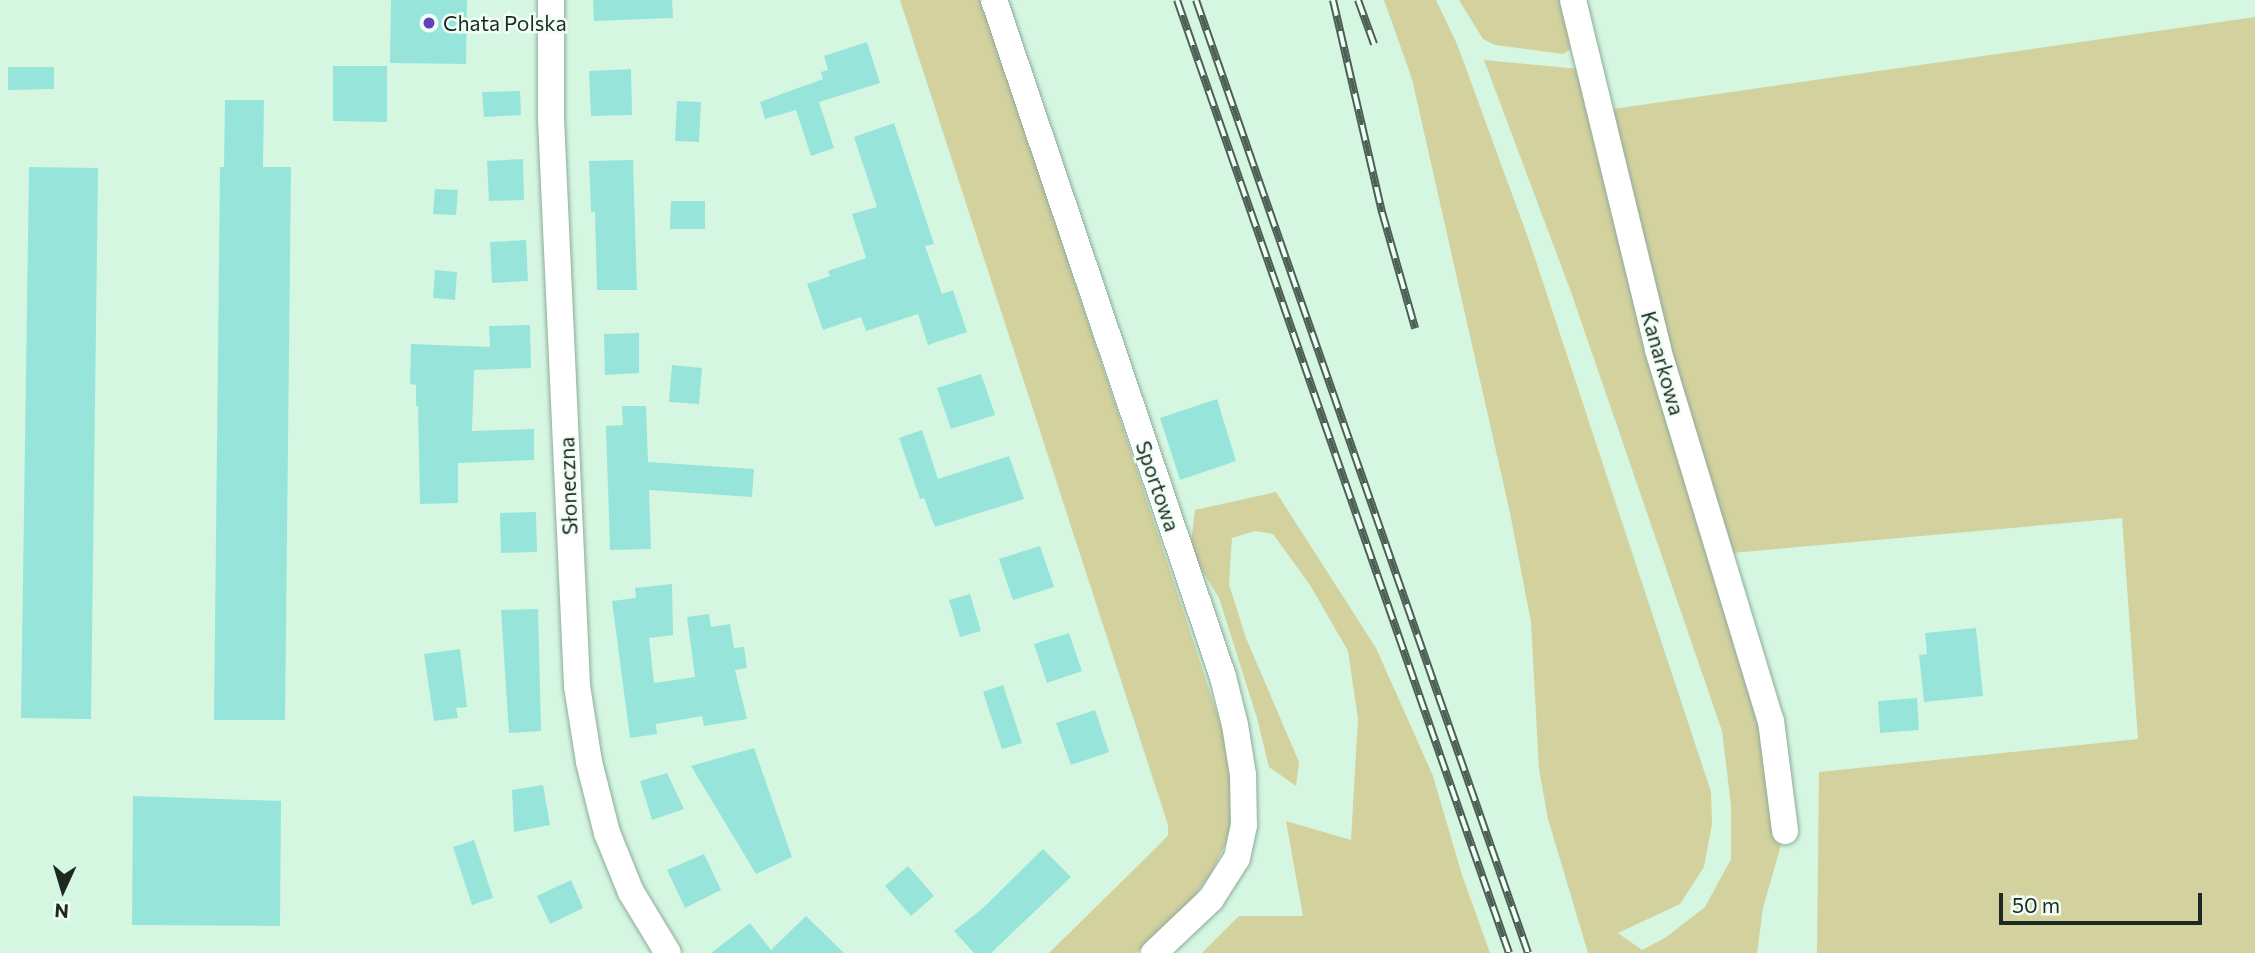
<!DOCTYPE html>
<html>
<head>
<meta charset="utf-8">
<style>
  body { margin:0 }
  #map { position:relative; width:2255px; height:953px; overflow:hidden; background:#d5f7e2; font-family:Commissioner,sans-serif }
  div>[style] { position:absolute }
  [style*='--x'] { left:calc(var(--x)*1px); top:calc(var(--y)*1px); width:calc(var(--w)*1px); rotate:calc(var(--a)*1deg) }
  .green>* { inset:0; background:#d3d19e }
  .building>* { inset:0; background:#97e5da }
  .roads { filter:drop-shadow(0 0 2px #8dac99) drop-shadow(0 0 2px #8dac99) }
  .street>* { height:26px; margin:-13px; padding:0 13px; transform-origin:13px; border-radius:13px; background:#fff }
  .rail>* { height:8px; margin-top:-4px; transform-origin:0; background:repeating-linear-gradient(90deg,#f1fef6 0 16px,#4d6055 0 32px); box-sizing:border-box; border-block:2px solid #4d6055 }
  .dots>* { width:19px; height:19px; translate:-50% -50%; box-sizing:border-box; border:4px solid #f1fef6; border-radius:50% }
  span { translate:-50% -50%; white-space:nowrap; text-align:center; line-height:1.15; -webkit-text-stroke:5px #f1fef6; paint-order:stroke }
  .poi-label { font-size:21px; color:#1c2922 }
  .left { translate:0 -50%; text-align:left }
  .street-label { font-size:21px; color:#1c2922 }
  .north { position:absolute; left:28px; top:855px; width:70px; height:70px; -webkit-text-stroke:5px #f1fef6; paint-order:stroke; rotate:184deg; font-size:19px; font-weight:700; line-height:28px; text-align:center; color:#1c2922 }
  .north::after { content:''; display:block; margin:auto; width:24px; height:32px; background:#1c2922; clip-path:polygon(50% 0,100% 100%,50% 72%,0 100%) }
  .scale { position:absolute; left:1999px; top:893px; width:203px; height:32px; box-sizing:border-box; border:4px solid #1c2922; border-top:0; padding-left:9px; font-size:21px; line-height:24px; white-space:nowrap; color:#1c2922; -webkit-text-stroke:5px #f1fef6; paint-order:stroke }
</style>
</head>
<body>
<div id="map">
  <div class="green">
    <i style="clip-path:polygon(900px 0,982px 0,1227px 744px,1233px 781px,1233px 812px,1226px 843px,1212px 872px,1193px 898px,1136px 953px,1049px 953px,1163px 841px,1168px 835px,1168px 825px)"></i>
    <i style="clip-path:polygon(1384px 0,1436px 0,1457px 44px,1531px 246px,1711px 792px,1712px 824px,1704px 867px,1680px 904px,1618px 933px,1642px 950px,1665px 938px,1705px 907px,1731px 859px,1731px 805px,1722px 731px,1571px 292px,1484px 60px,1590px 70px,1599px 111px,2255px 17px,2255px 953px,1817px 953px,1819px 772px,2138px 739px,2122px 518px,1720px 554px,1771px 721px,1785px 831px,1763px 908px,1757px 953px,1588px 953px,1548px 819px,1539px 769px,1531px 622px,1510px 513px,1412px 79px)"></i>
    <i style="clip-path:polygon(1459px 0,1573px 0,1583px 40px,1563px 54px,1495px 45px,1483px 39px)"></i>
    <i style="clip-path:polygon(1276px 492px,1376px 648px,1433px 776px,1462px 875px,1490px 953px,1202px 953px,1239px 916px,1303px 916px,1286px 821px,1351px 840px,1358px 719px,1348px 651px,1310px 585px,1273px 534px,1255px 531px,1232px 538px,1229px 584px,1246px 638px,1299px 762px,1296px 786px,1269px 767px,1257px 718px,1219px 598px,1190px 551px,1195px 510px)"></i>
  </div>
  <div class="building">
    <i style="clip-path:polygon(391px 0,467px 0,466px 64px,390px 63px)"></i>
    <i style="clip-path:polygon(593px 0,672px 0,673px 18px,594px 21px)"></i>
    <i style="clip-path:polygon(867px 42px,880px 83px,819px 102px,834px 148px,811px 156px,796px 110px,765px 119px,760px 102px,823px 79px,821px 72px,828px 70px,824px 56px)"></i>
    <i style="clip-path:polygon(333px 66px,387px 66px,387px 122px,333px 121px)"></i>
    <i style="clip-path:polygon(8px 67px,54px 67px,54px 89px,8px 90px)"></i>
    <i style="clip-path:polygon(631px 69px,632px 115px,591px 116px,589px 71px)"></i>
    <i style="clip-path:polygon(520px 91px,521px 115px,484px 117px,482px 92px)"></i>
    <i style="clip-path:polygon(225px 100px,264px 100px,263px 167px,291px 167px,285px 720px,214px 720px,220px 167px,224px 167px)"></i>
    <i style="clip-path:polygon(677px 101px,701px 102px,699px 142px,675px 141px)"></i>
    <i style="clip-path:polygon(894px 123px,934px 244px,925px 246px,942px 294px,953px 290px,967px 332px,928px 345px,918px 314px,866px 331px,861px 317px,823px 330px,807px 284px,830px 276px,828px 271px,866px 258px,852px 214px,877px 207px,854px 137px)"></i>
    <i style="clip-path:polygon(523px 159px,524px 200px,489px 201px,487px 161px)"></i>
    <i style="clip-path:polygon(633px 160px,637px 290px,597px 290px,595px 212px,591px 212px,589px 161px)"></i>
    <i style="clip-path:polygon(29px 167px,98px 168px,91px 719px,21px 718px)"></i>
    <i style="clip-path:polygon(435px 189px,458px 190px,456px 215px,433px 214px)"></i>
    <i style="clip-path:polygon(671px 201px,705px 201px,705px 229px,670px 229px)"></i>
    <i style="clip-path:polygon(526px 240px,528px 281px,492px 283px,490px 242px)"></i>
    <i style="clip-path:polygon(435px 270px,457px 272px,455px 300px,433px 298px)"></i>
    <i style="clip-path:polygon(530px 325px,531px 368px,474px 370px,472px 431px,534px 429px,534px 460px,458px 463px,458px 503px,420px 504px,418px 406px,416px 406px,416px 385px,410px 384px,411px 344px,490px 347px,489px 326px)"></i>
    <i style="clip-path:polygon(639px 333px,639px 373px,605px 375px,604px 334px)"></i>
    <i style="clip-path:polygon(672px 365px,702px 368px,699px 404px,669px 402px)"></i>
    <i style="clip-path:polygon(981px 374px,995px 415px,951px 429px,937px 388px)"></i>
    <i style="clip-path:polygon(1217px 399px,1236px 461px,1180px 480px,1160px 418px)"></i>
    <i style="clip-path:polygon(622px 406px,646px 406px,648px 462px,754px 469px,752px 497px,649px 490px,651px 549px,610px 550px,606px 426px,623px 425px)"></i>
    <i style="clip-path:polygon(922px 430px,938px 479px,1009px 456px,1024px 499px,935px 527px,924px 498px,920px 499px,899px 438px)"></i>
    <i style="clip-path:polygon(536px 512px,537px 552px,501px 553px,500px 513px)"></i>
    <i style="clip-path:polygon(1040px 546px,1054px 587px,1013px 600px,999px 559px)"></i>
    <i style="clip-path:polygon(672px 584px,673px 635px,649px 638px,654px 683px,695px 677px,687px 617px,709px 614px,711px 627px,730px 624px,734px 648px,744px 647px,747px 668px,735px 670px,747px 719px,704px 726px,702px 716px,656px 724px,657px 734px,630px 738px,612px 601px,636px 598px,635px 588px)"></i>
    <i style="clip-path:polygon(970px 594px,981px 631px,960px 637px,949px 600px)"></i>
    <i style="clip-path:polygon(538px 609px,541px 731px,509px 733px,501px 610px)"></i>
    <i style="clip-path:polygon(1976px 628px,1983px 696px,1924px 702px,1919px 655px,1927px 654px,1925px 633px)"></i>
    <i style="clip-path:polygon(1069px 633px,1082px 671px,1047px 683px,1034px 644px)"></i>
    <i style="clip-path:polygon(460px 649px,467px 707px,456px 708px,458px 718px,434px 721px,424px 654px)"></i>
    <i style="clip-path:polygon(1003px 685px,1022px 743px,1002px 749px,983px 692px)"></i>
    <i style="clip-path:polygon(1917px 698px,1919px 730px,1880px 733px,1878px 701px)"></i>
    <i style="clip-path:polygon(1095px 710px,1109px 752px,1071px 765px,1056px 723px)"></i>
    <i style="clip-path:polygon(754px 748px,792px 857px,756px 874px,691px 766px)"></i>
    <i style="clip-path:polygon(667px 773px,684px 809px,652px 820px,640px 781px)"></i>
    <i style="clip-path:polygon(543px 785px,550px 825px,514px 832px,512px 790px)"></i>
    <i style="clip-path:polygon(133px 796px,281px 801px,280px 926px,132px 925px)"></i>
    <i style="clip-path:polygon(474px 840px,493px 898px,472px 905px,453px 847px)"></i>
    <i style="clip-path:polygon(1043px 849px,1071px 877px,991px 953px,974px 953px,954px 931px,983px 908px)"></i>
    <i style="clip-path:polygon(704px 854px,721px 890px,685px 908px,667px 870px)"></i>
    <i style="clip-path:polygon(908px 866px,934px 896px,911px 916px,885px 886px)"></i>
    <i style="clip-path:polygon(571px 880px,583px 908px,550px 924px,537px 896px)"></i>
    <i style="clip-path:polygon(806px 916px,844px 953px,711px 953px,750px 923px,771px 950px)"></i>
  </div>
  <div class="roads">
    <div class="street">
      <i style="--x:551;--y:0;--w:119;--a:90"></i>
      <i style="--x:551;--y:119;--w:568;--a:87.37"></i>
      <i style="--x:577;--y:686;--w:77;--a:81"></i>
      <i style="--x:589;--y:762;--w:73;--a:75.8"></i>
      <i style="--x:607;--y:833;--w:64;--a:67.9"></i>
      <i style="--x:631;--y:892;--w:71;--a:58.8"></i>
      <i style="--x:994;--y:0;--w:715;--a:71.31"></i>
      <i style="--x:1223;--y:677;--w:49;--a:76"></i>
      <i style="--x:1235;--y:725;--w:51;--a:80.9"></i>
      <i style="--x:1243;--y:775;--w:50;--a:88.9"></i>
      <i style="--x:1244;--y:825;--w:34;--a:102"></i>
      <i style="--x:1237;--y:858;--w:49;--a:122.4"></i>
      <i style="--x:1211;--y:899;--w:79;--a:136.5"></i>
      <i style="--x:1573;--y:0;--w:360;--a:76.3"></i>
      <i style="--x:1658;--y:350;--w:388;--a:73.1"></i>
      <i style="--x:1771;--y:721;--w:111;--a:82.7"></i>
    </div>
  </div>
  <div class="rail">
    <i style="--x:1177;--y:0;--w:1009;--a:70.79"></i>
    <i style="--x:1196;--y:0;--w:1009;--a:70.79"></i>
    <i style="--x:1333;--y:0;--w:218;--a:77"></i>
    <i style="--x:1382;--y:212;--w:121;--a:74.1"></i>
    <i style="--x:1358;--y:0;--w:47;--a:70"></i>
  </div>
  <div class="dots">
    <i style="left:429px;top:23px;background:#6142ba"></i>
  </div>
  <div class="poi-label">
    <span class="left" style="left:443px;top:23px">Chata Polska</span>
  </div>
  <div class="street-label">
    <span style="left:1663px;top:363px;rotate:74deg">Kanarkowa</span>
    <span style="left:568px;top:486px;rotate:-92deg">Słoneczna</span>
    <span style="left:1158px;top:486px;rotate:71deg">Sportowa</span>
  </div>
  <div class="north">N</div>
  <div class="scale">50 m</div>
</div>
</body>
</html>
